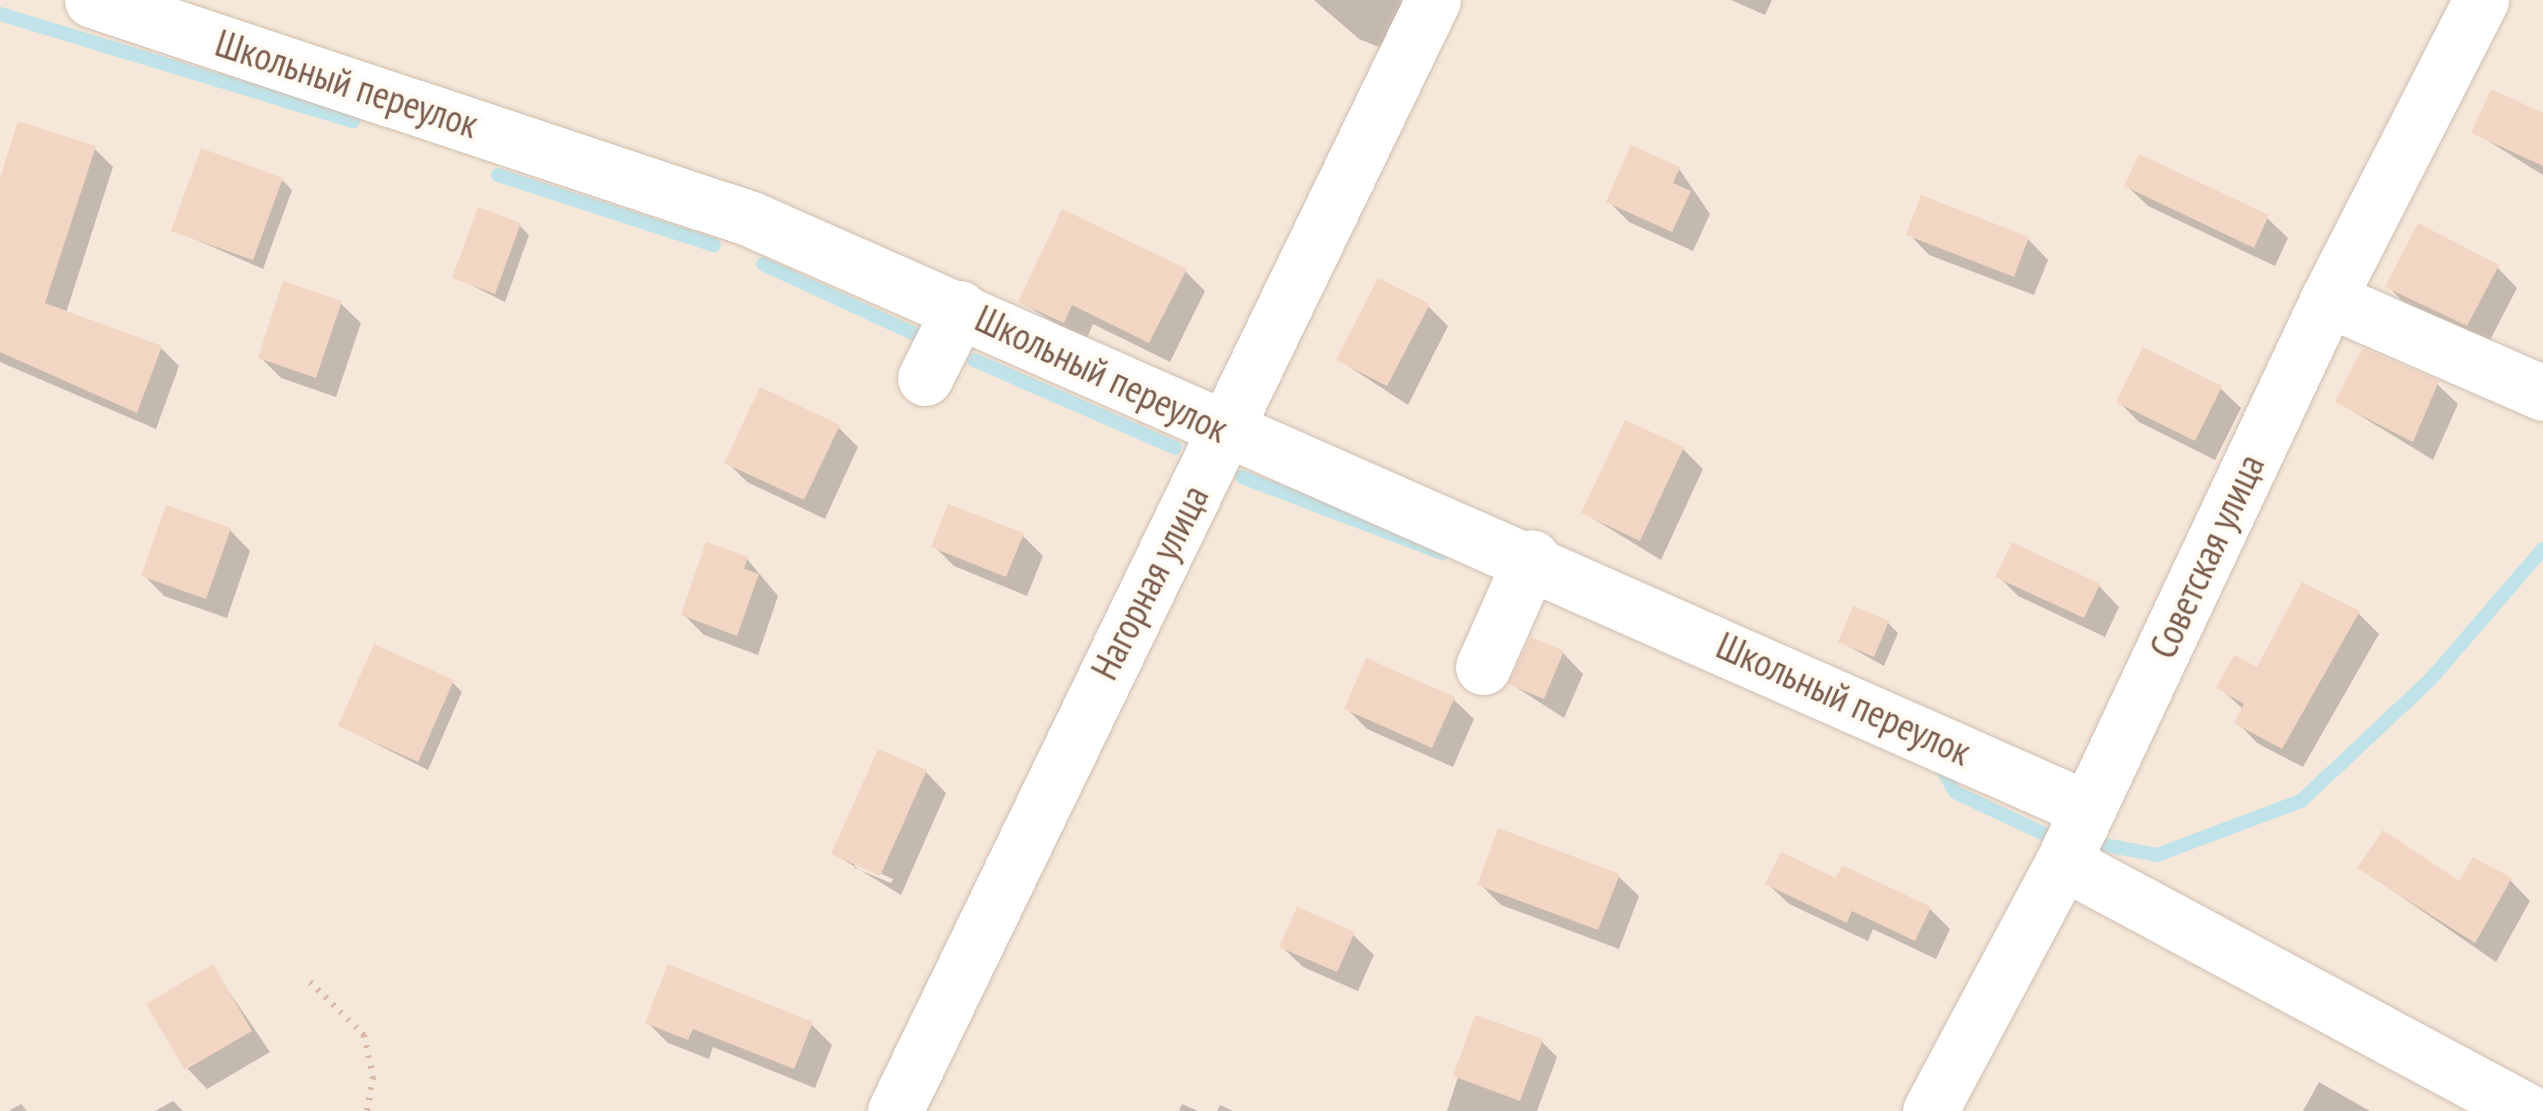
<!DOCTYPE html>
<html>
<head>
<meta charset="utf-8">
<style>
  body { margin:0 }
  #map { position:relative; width:2543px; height:1111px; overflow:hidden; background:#fdf6ec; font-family:"PT Sans Narrow",sans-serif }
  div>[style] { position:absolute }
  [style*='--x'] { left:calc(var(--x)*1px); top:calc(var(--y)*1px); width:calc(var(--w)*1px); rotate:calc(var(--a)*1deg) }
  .residential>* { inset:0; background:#f5e8da }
  .shadow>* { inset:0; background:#0003 }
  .stream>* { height:14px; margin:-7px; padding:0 7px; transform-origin:7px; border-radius:7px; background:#bfe3e8 }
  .building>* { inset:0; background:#f3d5c3 }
  .path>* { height:6px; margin-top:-3px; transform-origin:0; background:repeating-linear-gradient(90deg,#d9b8a5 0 2.5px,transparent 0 10.5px) }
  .roads { filter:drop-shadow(0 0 2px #d1beb0) drop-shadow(0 0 2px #d1beb0) }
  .minor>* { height:55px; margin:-27.5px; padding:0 27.5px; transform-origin:27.5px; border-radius:27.5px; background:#fff }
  span { translate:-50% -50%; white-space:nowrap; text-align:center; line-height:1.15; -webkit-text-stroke:8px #fffaf3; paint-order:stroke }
  .street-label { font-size:38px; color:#7a5c4d }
</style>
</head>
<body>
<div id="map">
  <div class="residential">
    <i style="clip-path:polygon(0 0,2543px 0,2543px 1111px,0 1111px)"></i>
  </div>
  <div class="shadow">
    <i style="clip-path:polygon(1314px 0,1417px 0,1396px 54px,1359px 39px)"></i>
    <i style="clip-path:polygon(1731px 0,1772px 0,1765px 15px)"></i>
    <i style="clip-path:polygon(2543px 116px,2543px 175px,2474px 132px)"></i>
    <i style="clip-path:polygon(94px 148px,113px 167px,66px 313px,161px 348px,179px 366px,156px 429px,0 362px,0 186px)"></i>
    <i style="clip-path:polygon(1679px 169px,1710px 214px,1693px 251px,1629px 222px,1609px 202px)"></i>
    <i style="clip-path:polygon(282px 180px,292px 190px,263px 269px,174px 230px)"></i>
    <i style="clip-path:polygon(2127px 186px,2267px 218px,2288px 238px,2275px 266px,2148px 206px)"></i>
    <i style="clip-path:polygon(519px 225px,529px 235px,505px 302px,455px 277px)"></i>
    <i style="clip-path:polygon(1909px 234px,2028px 239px,2048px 260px,2034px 295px,1929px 255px)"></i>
    <i style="clip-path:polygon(2497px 267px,2517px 288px,2488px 344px,2408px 307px,2388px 286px)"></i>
    <i style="clip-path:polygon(1185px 271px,1205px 291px,1170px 362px,1093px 324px,1085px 342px,1021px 302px)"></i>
    <i style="clip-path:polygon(340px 303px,361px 323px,336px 397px,281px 378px,261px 358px)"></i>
    <i style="clip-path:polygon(1428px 306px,1448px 326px,1408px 405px,1339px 360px)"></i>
    <i style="clip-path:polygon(2437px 384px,2458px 404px,2433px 460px,2338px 402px)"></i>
    <i style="clip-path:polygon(2220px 388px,2241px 408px,2215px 460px,2139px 422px,2119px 402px)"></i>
    <i style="clip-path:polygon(838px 427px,858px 447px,825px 519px,747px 482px,727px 462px)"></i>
    <i style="clip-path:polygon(1683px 449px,1703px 469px,1661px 560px,1584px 513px)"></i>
    <i style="clip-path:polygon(230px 530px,250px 551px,227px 618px,164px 596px,144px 575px)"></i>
    <i style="clip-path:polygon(1022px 535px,1043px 556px,1027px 596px,954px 566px,934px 546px)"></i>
    <i style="clip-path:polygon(747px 559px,778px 596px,758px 655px,704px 635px,684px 615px)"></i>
    <i style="clip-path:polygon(1998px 576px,2099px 586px,2119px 607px,2105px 637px,2018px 596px)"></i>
    <i style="clip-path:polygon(2358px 613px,2379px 634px,2303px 767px,2257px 743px,2237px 722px,2244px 710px,2219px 687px)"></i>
    <i style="clip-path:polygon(1888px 623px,1898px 633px,1884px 666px,1841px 642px)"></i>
    <i style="clip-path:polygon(1563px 653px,1583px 674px,1564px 718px,1511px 684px)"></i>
    <i style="clip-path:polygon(452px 682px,462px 692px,428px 770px,341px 726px)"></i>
    <i style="clip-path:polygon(1453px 699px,1474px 719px,1453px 767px,1367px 729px,1347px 709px)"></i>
    <i style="clip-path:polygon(evenodd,926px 772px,946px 793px,901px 895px,834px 854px,926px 772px,855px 862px,893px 879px,891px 883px,855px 868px,855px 862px)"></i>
    <i style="clip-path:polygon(2360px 868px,2460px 885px,2510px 880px,2530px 901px,2496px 962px)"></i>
    <i style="clip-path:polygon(1618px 876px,1639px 896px,1619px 949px,1501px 905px,1480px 884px)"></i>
    <i style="clip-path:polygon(1837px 882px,1930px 909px,1950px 929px,1936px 959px,1873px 929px,1868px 941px,1789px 904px,1768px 884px)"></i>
    <i style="clip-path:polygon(1353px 935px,1374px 955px,1358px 991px,1303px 967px,1282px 947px)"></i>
    <i style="clip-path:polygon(213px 968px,270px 1052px,207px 1089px,187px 1068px)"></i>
    <i style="clip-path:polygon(1477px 1018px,1541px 1041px,1557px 1057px,1537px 1111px,1447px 1111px)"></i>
    <i style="clip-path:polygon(648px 1023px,811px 1024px,832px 1045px,815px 1088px,713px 1047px,709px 1059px,668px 1043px)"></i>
    <i style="clip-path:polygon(2319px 1082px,2370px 1111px,2303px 1111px)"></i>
    <i style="clip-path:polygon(173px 1101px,183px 1111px,155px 1111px)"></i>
    <i style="clip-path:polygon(21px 1104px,27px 1111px,9px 1111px)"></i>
    <i style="clip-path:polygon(1182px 1104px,1198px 1111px,1179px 1111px)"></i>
    <i style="clip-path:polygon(1220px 1105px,1233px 1111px,1217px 1111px)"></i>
  </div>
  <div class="stream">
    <i style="--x:0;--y:14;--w:369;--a:16.9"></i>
    <i style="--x:498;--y:175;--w:227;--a:18"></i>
    <i style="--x:763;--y:264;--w:172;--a:24.8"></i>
    <i style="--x:974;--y:360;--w:219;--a:23.6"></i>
    <i style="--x:1242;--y:477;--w:214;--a:20.8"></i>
    <i style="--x:1938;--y:762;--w:34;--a:60"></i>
    <i style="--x:1955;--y:792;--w:110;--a:25.2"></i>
    <i style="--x:2100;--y:844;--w:58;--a:10.9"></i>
    <i style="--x:2157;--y:855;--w:154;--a:-20.6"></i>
    <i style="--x:2301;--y:801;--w:175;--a:-43.2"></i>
    <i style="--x:2429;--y:681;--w:174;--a:-49.2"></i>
  </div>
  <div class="building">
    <i style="clip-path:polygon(2491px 89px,2543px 113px,2543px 166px,2471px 133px)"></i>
    <i style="clip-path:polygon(18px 121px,96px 146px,45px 303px,162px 346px,137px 413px,0 352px,0 178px)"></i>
    <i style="clip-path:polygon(1631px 145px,1680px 167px,1673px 183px,1691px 191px,1672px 232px,1606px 202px)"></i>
    <i style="clip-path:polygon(201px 148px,283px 178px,253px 260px,171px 231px)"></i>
    <i style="clip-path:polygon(2139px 154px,2269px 215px,2254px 248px,2124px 186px)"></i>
    <i style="clip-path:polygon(1921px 195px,2029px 237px,2014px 277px,1906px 235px)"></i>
    <i style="clip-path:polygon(478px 207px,521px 223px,495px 294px,452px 278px)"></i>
    <i style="clip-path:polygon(1062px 209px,1187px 269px,1149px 343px,1072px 305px,1064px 323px,1018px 302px)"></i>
    <i style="clip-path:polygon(2418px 223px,2499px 265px,2467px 326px,2385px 287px)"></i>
    <i style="clip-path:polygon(1378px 278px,1430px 304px,1387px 386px,1336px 360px)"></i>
    <i style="clip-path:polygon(283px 281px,342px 301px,316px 378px,258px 358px)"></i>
    <i style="clip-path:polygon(2143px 347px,2222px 386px,2195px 441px,2116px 402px)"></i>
    <i style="clip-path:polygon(2362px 348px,2439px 381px,2413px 442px,2335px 402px)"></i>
    <i style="clip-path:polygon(760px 387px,840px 425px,804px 500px,724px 463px)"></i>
    <i style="clip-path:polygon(1625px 420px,1684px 447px,1640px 541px,1581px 513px)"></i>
    <i style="clip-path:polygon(948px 504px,1024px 533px,1006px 577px,931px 547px)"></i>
    <i style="clip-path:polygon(166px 505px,231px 528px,206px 599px,141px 576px)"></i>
    <i style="clip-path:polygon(706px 542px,748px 557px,744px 569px,759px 574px,737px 636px,681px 615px)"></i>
    <i style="clip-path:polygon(2012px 542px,2100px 584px,2084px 618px,1995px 577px)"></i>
    <i style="clip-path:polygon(2302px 582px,2360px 611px,2282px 749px,2234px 723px,2244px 704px,2216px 688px,2234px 655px,2257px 667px)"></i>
    <i style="clip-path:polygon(1853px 606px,1889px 621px,1874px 657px,1838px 642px)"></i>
    <i style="clip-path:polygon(1531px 637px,1564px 651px,1544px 699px,1508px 684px)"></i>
    <i style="clip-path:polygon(374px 644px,454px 680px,418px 762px,338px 726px)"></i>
    <i style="clip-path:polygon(1366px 658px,1455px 697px,1432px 748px,1344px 709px)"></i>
    <i style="clip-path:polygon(878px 749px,927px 770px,880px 876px,831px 854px)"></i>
    <i style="clip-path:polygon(1498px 828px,1620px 874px,1598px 930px,1477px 885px)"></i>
    <i style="clip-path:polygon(2383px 830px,2459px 881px,2473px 857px,2512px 878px,2475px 943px,2357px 868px)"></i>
    <i style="clip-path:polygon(1781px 852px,1836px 878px,1842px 865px,1931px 907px,1915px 941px,1852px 911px,1847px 923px,1765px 884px)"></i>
    <i style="clip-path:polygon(1297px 907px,1355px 932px,1337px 972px,1279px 947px)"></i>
    <i style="clip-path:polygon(213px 964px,252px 1031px,185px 1070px,146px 1004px)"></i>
    <i style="clip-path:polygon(668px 964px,813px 1022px,794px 1069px,693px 1029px,688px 1040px,645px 1023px)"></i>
    <i style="clip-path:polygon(1475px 1015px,1543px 1039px,1520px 1101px,1453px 1076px)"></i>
  </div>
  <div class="path">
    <i style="--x:310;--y:982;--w:76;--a:44.5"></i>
    <i style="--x:364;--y:1035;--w:43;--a:77.9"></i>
    <i style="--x:373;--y:1077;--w:35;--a:100"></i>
  </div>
  <div class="roads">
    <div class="minor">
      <i style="--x:92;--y:0;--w:694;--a:18.38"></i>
      <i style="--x:751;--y:219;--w:1461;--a:23.81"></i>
      <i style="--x:2328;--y:299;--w:235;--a:23.6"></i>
      <i style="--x:925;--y:378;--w:78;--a:-63.4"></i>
      <i style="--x:1483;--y:667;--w:120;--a:-66"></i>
      <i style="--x:2063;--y:862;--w:527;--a:28.22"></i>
      <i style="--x:895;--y:1111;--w:1234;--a:-64.16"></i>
      <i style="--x:1930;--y:1111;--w:282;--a:-61.9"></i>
      <i style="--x:2063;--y:862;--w:622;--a:-64.79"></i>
      <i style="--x:2328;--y:299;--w:336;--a:-62.9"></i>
    </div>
  </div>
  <div class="street-label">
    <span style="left:347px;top:83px;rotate:18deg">Школьный переулок</span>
    <span style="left:1102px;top:373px;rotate:25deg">Школьный переулок</span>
    <span style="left:2206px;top:556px;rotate:-65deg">Советская улица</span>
    <span style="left:1149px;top:582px;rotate:-63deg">Нагорная улица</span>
    <span style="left:1844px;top:698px;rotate:24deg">Школьный переулок</span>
  </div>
</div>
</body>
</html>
